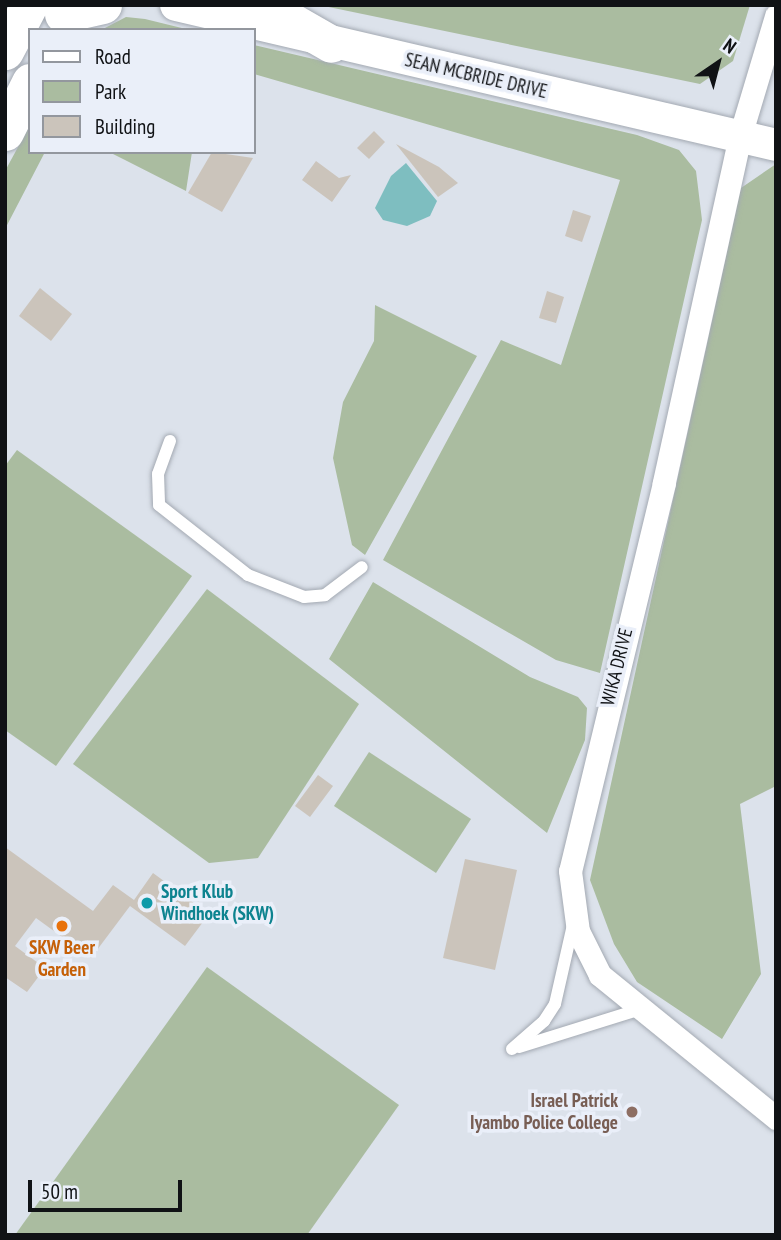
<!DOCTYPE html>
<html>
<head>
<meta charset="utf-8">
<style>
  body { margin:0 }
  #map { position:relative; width:781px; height:1240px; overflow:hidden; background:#dce2eb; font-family:"PT Sans Narrow",sans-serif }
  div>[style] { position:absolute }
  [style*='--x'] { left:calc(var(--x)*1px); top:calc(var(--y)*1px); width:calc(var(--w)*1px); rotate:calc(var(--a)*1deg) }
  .green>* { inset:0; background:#aabca0 }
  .water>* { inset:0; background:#7ebec0 }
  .building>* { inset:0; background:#cbc4bb }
  .roads { filter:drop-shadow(0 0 2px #a3a9b2) drop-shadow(0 0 2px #a3a9b2) }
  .service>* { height:12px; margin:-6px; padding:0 6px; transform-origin:6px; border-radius:6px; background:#fff }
  .minor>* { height:23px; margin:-11.5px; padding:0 11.5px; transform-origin:11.5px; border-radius:11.5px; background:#fff }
  .secondary>* { height:32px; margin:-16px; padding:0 16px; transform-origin:16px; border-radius:16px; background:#fff }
  .primary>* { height:37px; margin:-18.5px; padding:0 18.5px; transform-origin:18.5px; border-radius:18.5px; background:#fff }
  .dots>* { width:19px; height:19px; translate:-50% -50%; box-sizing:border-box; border:4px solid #eaeff9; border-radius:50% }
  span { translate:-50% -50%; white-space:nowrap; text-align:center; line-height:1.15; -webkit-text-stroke:7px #eaeff9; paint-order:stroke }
  .street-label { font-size:19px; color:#101215 }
  .culture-label { font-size:19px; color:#0d838f; font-weight:700 }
  .left { translate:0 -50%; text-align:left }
  .food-label { font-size:19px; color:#c56008; font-weight:700 }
  .education-label { font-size:19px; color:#785e54; font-weight:700 }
  .right { translate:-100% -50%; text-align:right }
  .frame { position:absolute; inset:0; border:7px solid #101215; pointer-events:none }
  .legend { position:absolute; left:28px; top:28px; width:228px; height:126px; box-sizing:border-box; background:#eaeff9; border:2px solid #93979e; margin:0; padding:9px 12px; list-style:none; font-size:21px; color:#101215 }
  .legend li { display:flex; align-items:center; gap:14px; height:35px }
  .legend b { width:35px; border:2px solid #93979e }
  .north { position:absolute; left:683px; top:28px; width:70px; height:70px; -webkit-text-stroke:5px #eaeff9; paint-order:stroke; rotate:35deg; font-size:19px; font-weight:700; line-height:28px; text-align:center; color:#101215 }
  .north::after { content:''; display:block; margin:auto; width:24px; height:32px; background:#101215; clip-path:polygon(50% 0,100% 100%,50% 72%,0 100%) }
  .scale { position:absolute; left:28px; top:1180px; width:154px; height:32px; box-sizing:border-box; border:4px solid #101215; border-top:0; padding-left:9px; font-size:21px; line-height:24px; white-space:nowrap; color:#101215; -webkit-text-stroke:5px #eaeff9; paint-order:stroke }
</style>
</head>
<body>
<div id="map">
  <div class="green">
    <i style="clip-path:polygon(319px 5px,750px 5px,733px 61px,700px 84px)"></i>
    <i style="clip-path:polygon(126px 17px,145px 19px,190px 30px,101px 30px)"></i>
    <i style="clip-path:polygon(254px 45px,637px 135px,679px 150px,696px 171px,702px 220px,600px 673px,556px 660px,383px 560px,501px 340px,561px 365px,620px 180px,254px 74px)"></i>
    <i style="clip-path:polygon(30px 125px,30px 152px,45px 152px,5px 229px,5px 171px)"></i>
    <i style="clip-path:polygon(109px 152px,192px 152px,186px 191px,125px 160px)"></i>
    <i style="clip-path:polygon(776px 164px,776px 786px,740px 804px,761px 974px,722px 1039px,637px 982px,614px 944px,590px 880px,741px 188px)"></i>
    <i style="clip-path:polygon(375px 305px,477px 356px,365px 555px,352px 545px,333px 458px,343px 402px,374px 341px)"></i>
    <i style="clip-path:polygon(17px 450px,192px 576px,56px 766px,5px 730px,5px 466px)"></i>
    <i style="clip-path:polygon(373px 582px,530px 677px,578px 697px,587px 708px,585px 740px,547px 833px,329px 659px)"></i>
    <i style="clip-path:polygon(207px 589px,359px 704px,258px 858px,209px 863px,73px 764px)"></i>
    <i style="clip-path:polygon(369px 752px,471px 819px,436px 873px,334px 806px)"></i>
    <i style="clip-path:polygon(207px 967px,399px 1105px,307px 1235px,15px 1235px)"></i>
  </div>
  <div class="water">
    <i style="clip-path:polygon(406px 163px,437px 201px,430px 216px,407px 226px,383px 220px,375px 208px,391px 176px)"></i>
  </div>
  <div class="building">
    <i style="clip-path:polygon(374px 131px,385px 142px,369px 159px,357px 148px)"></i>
    <i style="clip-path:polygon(396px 144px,439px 167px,458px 183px,438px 197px)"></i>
    <i style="clip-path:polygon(212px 152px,253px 158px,222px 212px,188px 193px)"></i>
    <i style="clip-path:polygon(316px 161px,339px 178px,351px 175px,332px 202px,302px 180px)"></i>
    <i style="clip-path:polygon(573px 210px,591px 216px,582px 242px,565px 236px)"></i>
    <i style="clip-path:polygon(40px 288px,72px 314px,51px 341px,19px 316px)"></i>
    <i style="clip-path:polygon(547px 291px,564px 297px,556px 323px,539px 318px)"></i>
    <i style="clip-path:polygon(318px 775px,333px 786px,310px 817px,295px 806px)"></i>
    <i style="clip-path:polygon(5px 847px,93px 911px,113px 885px,134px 900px,153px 873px,209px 914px,185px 946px,130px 906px,91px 958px,36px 918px,15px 946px,45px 968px,27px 992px,5px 977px)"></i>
    <i style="clip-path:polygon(465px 859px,517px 870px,495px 970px,443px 958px)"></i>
  </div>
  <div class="roads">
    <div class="service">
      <i style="--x:170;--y:441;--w:35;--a:110"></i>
      <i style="--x:158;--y:474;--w:31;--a:88"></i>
      <i style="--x:159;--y:505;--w:113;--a:38.2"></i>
      <i style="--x:248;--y:575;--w:60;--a:21.4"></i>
      <i style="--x:304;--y:597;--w:21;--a:-5"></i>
      <i style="--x:325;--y:595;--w:46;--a:-37.1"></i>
      <i style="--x:519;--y:1047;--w:125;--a:-17.3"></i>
      <i style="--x:512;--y:1049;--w:43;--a:-41.2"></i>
      <i style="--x:544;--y:1021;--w:20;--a:-57"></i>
      <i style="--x:555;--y:1004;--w:81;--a:-77.2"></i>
    </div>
    <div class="minor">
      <i style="--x:776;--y:16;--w:125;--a:106.7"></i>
      <i style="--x:740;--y:136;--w:355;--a:102.4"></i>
      <i style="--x:664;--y:483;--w:399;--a:103.6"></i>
      <i style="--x:570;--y:871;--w:61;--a:82.4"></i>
      <i style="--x:578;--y:931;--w:49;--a:63.4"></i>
      <i style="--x:600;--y:975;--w:227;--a:39.1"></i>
    </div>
    <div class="secondary">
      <i style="--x:176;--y:5;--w:616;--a:13.13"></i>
    </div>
    <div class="primary">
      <i style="--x:263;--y:5;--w:78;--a:29.8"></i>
      <i style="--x:63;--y:14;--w:41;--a:-12.7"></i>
      <i style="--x:5;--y:51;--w:52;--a:-62.4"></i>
      <i style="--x:5;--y:132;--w:56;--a:-63.4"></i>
    </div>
  </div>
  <div class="dots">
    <i style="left:147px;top:903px;background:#0f9aa8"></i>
    <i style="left:62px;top:926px;background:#e8710a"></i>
    <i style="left:632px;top:1112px;background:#8d6e63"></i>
  </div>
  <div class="street-label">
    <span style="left:476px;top:76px;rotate:13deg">SEAN MCBRIDE DRIVE</span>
    <span style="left:617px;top:667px;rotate:-76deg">WIKA DRIVE</span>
  </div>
  <div class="culture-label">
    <span class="left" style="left:161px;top:903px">Sport Klub<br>Windhoek (SKW)</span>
  </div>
  <div class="food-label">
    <span style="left:62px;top:959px">SKW Beer<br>Garden</span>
  </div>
  <div class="education-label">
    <span class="right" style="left:618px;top:1112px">Israel Patrick<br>Iyambo Police College</span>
  </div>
  <div class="frame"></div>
  <ul class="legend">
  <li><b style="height:9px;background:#fff"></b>Road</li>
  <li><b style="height:19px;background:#aabca0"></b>Park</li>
  <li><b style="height:19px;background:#cbc4bb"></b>Building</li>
  </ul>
  <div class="north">N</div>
  <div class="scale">50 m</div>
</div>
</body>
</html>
